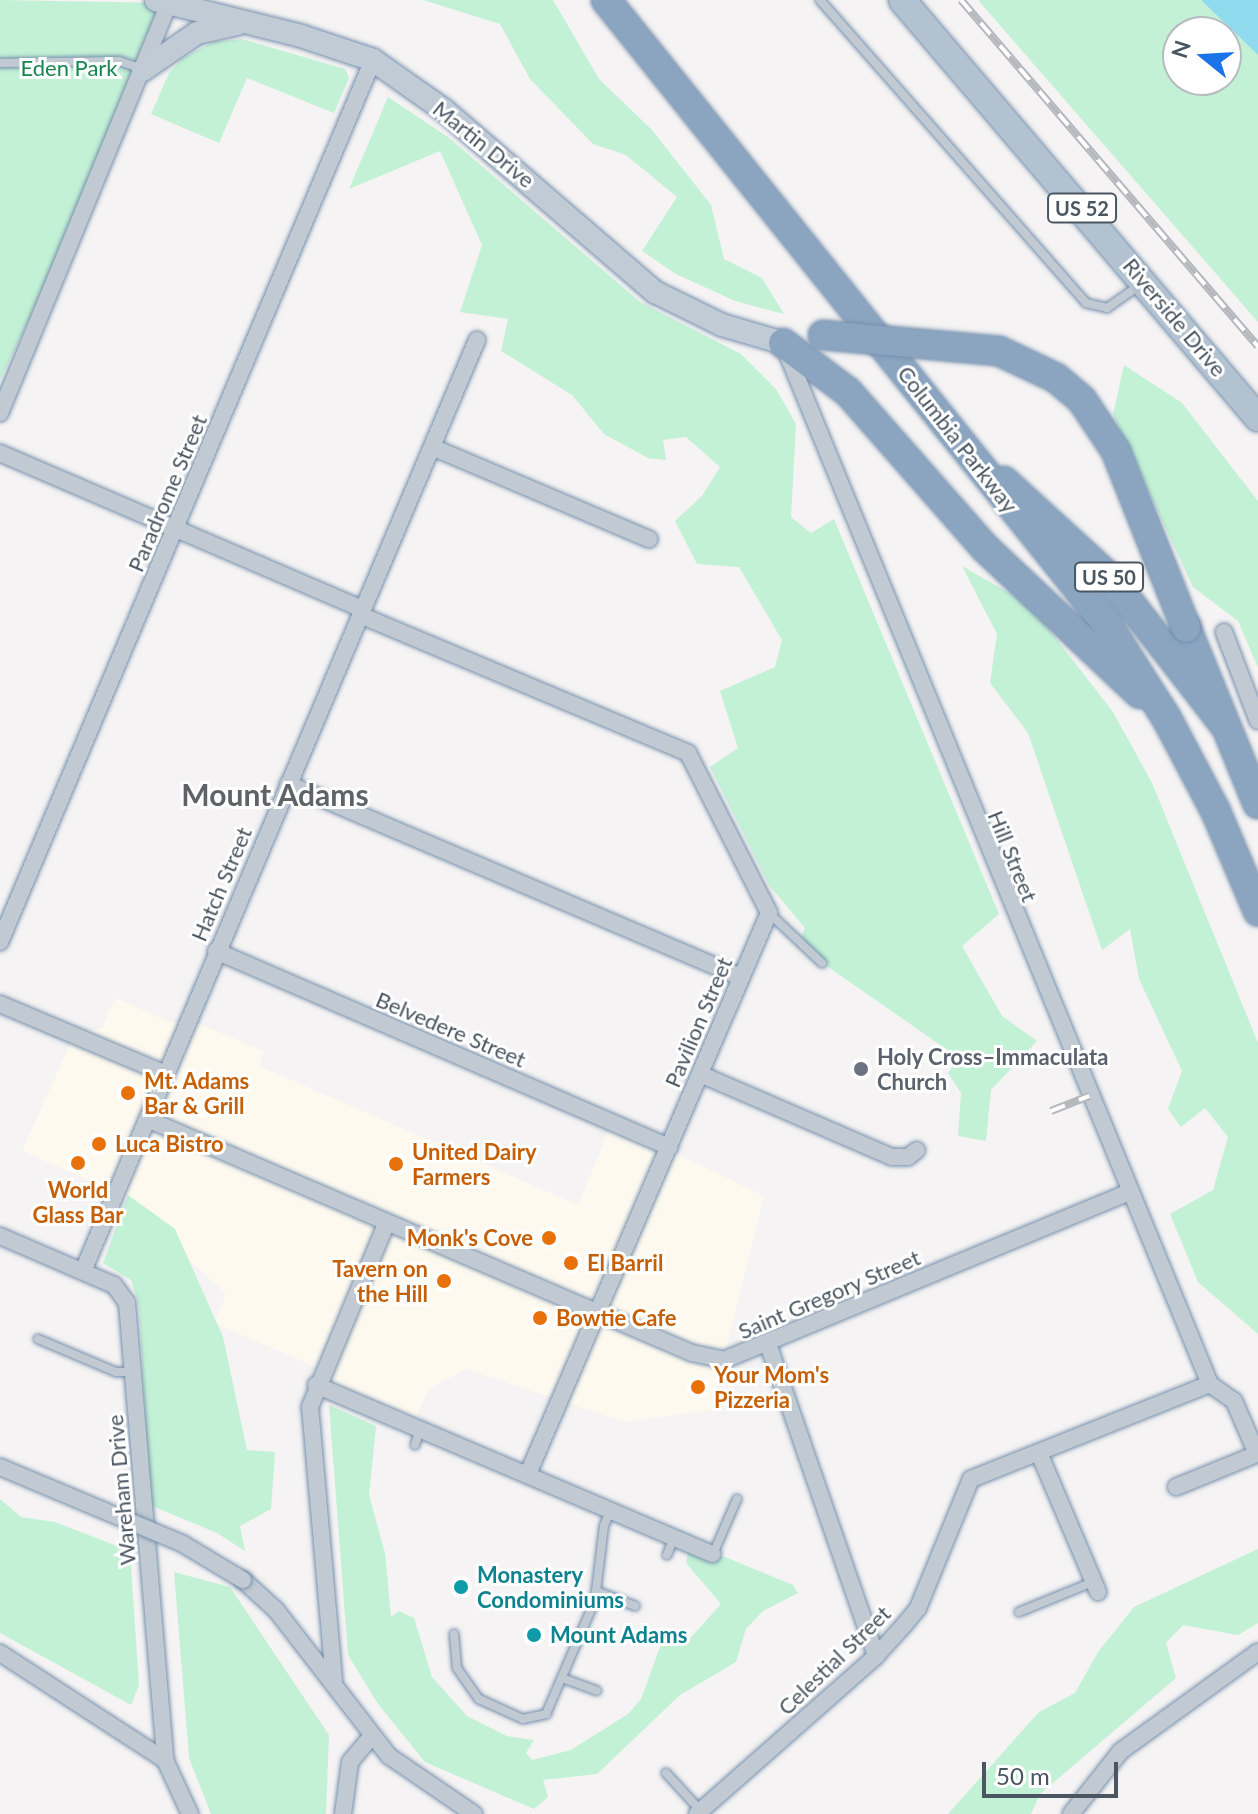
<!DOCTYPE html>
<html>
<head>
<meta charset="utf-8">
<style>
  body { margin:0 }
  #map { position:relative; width:1258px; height:1814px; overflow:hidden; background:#f5f3f3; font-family:Lato,sans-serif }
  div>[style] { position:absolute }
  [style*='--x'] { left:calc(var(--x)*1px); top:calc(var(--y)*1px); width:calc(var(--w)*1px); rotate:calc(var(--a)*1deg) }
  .commercial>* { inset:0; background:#fdf9ef }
  .green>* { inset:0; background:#c3f1d5 }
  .water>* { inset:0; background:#90daee }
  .roads { filter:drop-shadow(0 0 2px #7690ad) drop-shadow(0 0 2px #7690ad) }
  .lane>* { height:8px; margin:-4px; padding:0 4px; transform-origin:4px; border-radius:4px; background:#c1cad2 }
  .street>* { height:16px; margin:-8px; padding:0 8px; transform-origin:8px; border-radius:8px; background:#c1cad2 }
  .secondary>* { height:22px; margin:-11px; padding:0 11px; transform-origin:11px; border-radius:11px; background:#c1cbd6 }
  .primary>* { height:26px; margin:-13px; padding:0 13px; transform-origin:13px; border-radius:13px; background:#b3c2d1 }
  .highway>* { height:28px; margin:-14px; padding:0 14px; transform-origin:14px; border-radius:14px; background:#8ba5c1 }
  .rail>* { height:8px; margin-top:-4px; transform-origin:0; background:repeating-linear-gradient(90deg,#fff 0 15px,#b5b8bd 0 30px); box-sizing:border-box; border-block:2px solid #b5b8bd }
  .bridges { filter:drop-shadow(0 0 2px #7690ad) drop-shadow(0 0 2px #7690ad) }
  .street-bridge>* { height:16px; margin:-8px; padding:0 8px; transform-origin:8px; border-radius:8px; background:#c1cad2 }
  .highway-bridge>* { height:28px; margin:-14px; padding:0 14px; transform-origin:14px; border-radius:14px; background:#8ba5c1 }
  .dots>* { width:22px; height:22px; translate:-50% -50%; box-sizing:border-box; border:4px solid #fff; border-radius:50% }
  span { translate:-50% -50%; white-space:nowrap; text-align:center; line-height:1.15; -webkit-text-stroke:6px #fff; paint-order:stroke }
  .shield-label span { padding:2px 6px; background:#fff; border:2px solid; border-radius:6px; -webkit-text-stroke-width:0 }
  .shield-label { font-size:20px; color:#4a5661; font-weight:700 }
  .park-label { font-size:22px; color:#17864f }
  .street-label { font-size:22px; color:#4a5661 }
  .worship-label { font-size:22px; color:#5b616d; font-weight:700 }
  .left { translate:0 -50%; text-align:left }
  .food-label { font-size:22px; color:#c56008; font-weight:700 }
  .right { translate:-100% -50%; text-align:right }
  .culture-label { font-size:22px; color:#0d838f; font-weight:700 }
  .district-label { font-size:30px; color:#5f6368; font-weight:700 }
  .north { position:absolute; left:1162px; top:16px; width:80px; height:80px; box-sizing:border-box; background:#fff; border:2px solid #b7bbc0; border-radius:50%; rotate:288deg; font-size:22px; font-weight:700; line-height:32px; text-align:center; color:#4a5661 }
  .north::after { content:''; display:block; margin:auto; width:28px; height:36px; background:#1a73e8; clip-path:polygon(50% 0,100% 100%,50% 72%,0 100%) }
  .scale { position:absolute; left:982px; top:1762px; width:136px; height:36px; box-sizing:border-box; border:4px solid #4a5661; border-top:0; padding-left:10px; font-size:24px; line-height:28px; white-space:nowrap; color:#4a5661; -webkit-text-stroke:6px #fff; paint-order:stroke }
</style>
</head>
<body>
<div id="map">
  <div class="commercial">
    <i style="clip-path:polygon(115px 998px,170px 1022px,194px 1022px,264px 1051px,259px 1066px,578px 1205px,612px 1122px,764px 1196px,711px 1410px,624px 1422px,466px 1369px,429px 1389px,418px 1412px,420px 1430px,316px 1385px,323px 1370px,214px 1323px,226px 1294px,116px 1192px,22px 1151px,74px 1035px,102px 1028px)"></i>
  </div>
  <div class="green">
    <i style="clip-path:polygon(0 0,169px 3px,120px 129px,0 380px)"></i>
    <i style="clip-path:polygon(423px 0,553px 0,599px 79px,652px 130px,711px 205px,724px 259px,762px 278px,784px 314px,735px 301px,676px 274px,642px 251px,677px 197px,626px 155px,593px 144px,530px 79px,500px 24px)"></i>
    <i style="clip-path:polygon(evenodd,978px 0,1201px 0,1258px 55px,1258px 322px,978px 0,1178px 32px,1226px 32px,1226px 80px,1178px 80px,1178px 32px)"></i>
    <i style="clip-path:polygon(242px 39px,345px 69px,349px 78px,334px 113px,247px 78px,219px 143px,151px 114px,169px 73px,183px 58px,213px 42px)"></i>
    <i style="clip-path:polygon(388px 97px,448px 137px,640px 302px,741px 354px,776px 389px,796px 424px,791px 517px,811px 533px,834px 519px,999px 914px,962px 946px,1002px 1016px,1037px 1041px,991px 1090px,986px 1141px,958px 1136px,961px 1093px,948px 1073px,959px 1058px,798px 946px,805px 928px,769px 885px,710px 767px,738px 748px,720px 691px,775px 667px,782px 640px,739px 567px,697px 564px,675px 521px,702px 496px,720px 467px,686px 437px,663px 440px,666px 460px,648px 458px,604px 434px,572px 395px,501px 351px,508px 319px,460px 312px,482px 245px,440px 151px,349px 189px)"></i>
    <i style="clip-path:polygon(1124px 365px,1182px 403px,1258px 501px,1258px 668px,1238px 621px,1193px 587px,1113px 415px)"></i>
    <i style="clip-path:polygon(962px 566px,1030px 605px,1113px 712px,1152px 783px,1258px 1043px,1258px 1334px,1198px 1282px,1170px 1214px,1213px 1190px,1228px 1137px,1205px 1108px,1181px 1127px,1168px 1109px,1182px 1071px,1139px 979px,1130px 929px,1102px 950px,1028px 733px,990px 683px,997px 634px)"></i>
    <i style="clip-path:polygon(128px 1195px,175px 1229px,223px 1337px,247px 1450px,275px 1452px,271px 1509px,240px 1526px,245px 1551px,217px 1533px,150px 1505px,139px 1305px,131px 1280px,103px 1263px)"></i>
    <i style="clip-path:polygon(329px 1405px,376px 1426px,369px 1495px,385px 1553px,391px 1617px,399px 1611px,414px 1618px,432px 1677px,467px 1716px,507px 1736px,534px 1740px,526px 1753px,532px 1760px,571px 1750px,628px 1714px,641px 1699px,666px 1631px,685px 1644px,721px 1604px,686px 1563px,688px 1552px,725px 1557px,793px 1585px,798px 1593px,763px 1611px,746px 1629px,736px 1662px,680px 1695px,597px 1774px,543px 1780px,548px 1797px,534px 1809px,425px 1762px,378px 1704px,348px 1655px)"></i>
    <i style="clip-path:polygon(0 1499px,21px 1517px,55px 1522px,130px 1551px,139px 1685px,131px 1705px,0 1633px)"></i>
    <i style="clip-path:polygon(1258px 1549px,1258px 1623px,1238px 1635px,1183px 1625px,1166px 1643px,1176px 1678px,1040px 1794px,1031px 1814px,948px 1814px,1039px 1712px,1075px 1693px,1098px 1652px,1134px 1607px)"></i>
    <i style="clip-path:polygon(174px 1572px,230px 1587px,329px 1735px,326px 1814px,211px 1814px,189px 1758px)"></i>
  </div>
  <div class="water">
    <i style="clip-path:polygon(1201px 0,1258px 0,1258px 55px,1203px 2px)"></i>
  </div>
  <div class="roads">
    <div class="lane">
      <i style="--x:820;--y:0;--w:403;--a:48.7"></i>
      <i style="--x:1086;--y:303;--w:22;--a:13"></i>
      <i style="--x:1107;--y:308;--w:38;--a:-35"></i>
      <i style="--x:0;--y:63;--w:119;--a:-1"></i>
      <i style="--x:119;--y:61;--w:24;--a:19"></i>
      <i style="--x:769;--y:913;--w:73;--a:43.3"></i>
      <i style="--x:38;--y:1339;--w:85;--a:22.9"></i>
      <i style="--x:116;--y:1372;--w:17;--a:0"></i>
      <i style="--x:415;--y:1445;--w:16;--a:-72"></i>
      <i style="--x:713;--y:1554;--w:60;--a:-66.4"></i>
      <i style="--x:667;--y:1555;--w:18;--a:-68"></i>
      <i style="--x:596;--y:1591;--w:42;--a:21"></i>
      <i style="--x:1019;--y:1612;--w:80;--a:-22.1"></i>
      <i style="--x:454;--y:1634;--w:34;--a:85"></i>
      <i style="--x:457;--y:1668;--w:38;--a:55"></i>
      <i style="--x:479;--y:1699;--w:48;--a:24.4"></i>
      <i style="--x:523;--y:1719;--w:24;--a:-12"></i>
      <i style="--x:546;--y:1714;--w:124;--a:-66.7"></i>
      <i style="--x:595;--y:1600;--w:75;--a:-83.1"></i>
      <i style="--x:604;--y:1526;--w:18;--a:-68"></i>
      <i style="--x:562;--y:1678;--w:37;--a:20"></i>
      <i style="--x:666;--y:1773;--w:50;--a:47.4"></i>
    </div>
    <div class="street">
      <i style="--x:784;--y:346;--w:1122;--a:67.69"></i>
      <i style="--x:0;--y:413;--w:443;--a:-67.6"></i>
      <i style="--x:432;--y:447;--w:236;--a:23"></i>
      <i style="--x:0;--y:453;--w:395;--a:23.3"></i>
      <i style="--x:360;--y:615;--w:356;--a:22.8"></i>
      <i style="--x:688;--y:753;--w:179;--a:63.1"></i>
      <i style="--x:769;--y:913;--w:611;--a:113.25"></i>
      <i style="--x:1224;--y:632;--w:95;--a:69.1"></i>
      <i style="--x:288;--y:784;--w:492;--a:23.1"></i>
      <i style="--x:0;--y:942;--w:958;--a:-67.08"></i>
      <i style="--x:216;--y:951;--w:494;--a:23.4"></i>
      <i style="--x:0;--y:1004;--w:180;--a:22.9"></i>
      <i style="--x:700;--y:1074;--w:209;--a:23.4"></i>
      <i style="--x:892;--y:1157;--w:16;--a:0"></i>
      <i style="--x:908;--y:1157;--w:11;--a:-38"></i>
      <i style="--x:147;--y:1119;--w:593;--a:23.24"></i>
      <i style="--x:692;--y:1353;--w:33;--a:12"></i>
      <i style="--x:724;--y:1360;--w:438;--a:-22.5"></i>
      <i style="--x:0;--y:1236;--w:124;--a:23.3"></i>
      <i style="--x:114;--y:1285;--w:22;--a:54"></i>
      <i style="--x:127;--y:1303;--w:459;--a:85.2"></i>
      <i style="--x:165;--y:1760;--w:60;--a:65.2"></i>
      <i style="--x:83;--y:1271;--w:1011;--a:-67.06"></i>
      <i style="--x:768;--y:1344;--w:330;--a:70.9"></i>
      <i style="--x:316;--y:1385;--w:431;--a:23.1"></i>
      <i style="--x:1039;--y:1453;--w:151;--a:67"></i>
      <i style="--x:1176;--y:1487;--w:87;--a:-22.2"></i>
      <i style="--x:1257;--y:1454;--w:58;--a:-113.5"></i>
      <i style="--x:1234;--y:1401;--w:29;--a:-145"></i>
      <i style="--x:243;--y:1580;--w:45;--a:42.3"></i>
      <i style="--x:276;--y:1610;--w:185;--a:52.3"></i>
      <i style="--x:389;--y:1756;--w:103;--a:34.3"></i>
      <i style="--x:0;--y:1653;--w:197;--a:33"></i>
      <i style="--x:334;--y:1680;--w:274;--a:-95"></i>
      <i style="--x:310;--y:1407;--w:198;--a:-67.4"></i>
      <i style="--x:343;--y:1814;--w:52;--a:-82.3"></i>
      <i style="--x:350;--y:1762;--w:33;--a:-50"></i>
      <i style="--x:697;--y:1814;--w:239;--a:-41.4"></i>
      <i style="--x:876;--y:1656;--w:43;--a:-47.8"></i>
      <i style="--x:905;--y:1624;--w:21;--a:-51"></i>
      <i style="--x:918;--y:1608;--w:139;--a:-67.7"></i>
      <i style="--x:971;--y:1479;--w:257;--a:-21.7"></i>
      <i style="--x:1071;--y:1814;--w:80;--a:-51.6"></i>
      <i style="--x:1121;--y:1751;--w:169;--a:-35.9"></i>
    </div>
    <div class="secondary">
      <i style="--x:156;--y:0;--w:149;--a:13.9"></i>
      <i style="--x:301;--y:36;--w:76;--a:18.4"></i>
      <i style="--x:373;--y:60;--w:87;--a:35.2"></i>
      <i style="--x:444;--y:110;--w:279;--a:40.8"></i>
      <i style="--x:655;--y:292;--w:75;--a:26.2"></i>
      <i style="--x:722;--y:325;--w:64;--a:16.4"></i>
      <i style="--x:143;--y:70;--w:65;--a:-34.4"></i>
      <i style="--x:197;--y:33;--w:41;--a:-12.7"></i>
    </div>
    <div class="primary">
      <i style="--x:902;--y:0;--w:549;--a:49.58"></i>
    </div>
    <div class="highway">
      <i style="--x:606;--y:0;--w:802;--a:51.27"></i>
      <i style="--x:1108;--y:626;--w:110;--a:57.6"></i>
      <i style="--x:1167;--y:719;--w:105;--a:62.2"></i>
      <i style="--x:1216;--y:812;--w:108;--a:67"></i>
      <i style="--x:783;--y:343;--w:81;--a:37"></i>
      <i style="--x:848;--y:392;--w:206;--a:48.7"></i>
      <i style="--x:984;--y:547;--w:214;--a:43.3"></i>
      <i style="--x:1004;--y:481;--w:147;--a:42.5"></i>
      <i style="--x:1112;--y:580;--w:181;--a:52.2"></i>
      <i style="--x:1186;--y:628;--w:190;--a:67.8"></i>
    </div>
  </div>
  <div class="rail">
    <i style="--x:961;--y:0;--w:456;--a:49.4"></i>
    <i style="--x:1051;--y:1111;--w:41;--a:-21.5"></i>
  </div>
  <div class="bridges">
    <div class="street-bridge">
      <i style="--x:0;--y:1467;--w:199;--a:22.8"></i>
      <i style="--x:183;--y:1544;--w:70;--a:31"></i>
    </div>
    <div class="highway-bridge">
      <i style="--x:823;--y:335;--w:177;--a:5.2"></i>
      <i style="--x:999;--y:351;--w:63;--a:25.3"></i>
      <i style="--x:1056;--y:378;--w:34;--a:40"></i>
      <i style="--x:1082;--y:400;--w:61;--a:56.3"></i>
      <i style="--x:1116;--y:451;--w:190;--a:68.4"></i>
    </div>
  </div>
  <div class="dots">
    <i style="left:861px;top:1069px;background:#6b7280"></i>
    <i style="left:128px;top:1093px;background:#e8710a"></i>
    <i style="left:99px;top:1144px;background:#e8710a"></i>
    <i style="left:78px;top:1163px;background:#e8710a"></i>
    <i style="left:396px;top:1164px;background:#e8710a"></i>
    <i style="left:549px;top:1238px;background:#e8710a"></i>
    <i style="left:571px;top:1263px;background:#e8710a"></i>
    <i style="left:444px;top:1281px;background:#e8710a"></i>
    <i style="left:540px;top:1318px;background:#e8710a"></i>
    <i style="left:698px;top:1387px;background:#e8710a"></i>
    <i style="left:461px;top:1587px;background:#0f9aa8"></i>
    <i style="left:534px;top:1635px;background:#0f9aa8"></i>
  </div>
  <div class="shield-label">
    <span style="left:1082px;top:208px">US 52</span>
    <span style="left:1109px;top:577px">US 50</span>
  </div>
  <div class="park-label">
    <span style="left:69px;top:68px">Eden Park</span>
  </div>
  <div class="street-label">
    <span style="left:484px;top:144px;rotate:39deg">Martin Drive</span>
    <span style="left:1175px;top:317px;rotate:50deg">Riverside Drive</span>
    <span style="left:958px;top:439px;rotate:52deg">Columbia Parkway</span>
    <span style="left:167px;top:493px;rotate:-67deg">Paradrome Street</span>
    <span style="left:1013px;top:856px;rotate:68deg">Hill Street</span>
    <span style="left:221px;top:884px;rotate:-67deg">Hatch Street</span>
    <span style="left:698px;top:1022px;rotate:-67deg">Pavilion Street</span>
    <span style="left:451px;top:1029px;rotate:23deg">Belvedere Street</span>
    <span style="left:829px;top:1294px;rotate:-23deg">Saint Gregory Street</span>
    <span style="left:121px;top:1490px;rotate:-95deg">Wareham Drive</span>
    <span style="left:834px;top:1660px;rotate:-44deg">Celestial Street</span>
  </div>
  <div class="worship-label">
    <span class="left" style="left:877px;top:1069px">Holy Cross–Immaculata<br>Church</span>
  </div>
  <div class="food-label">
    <span class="left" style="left:144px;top:1093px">Mt. Adams<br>Bar &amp; Grill</span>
    <span class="left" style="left:115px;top:1144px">Luca Bistro</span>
    <span class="left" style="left:412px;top:1164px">United Dairy<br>Farmers</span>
    <span style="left:78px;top:1202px">World<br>Glass Bar</span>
    <span class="right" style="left:533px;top:1238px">Monk's Cove</span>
    <span class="left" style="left:587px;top:1263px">El Barril</span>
    <span class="right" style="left:428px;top:1281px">Tavern on<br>the Hill</span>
    <span class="left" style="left:556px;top:1318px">Bowtie Cafe</span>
    <span class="left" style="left:714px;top:1387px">Your Mom's<br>Pizzeria</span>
  </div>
  <div class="culture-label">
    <span class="left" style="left:477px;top:1587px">Monastery<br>Condominiums</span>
    <span class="left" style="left:550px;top:1635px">Mount Adams</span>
  </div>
  <div class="district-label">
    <span style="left:275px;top:794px">Mount Adams</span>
  </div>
  <div class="north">N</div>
  <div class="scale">50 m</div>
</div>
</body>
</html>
